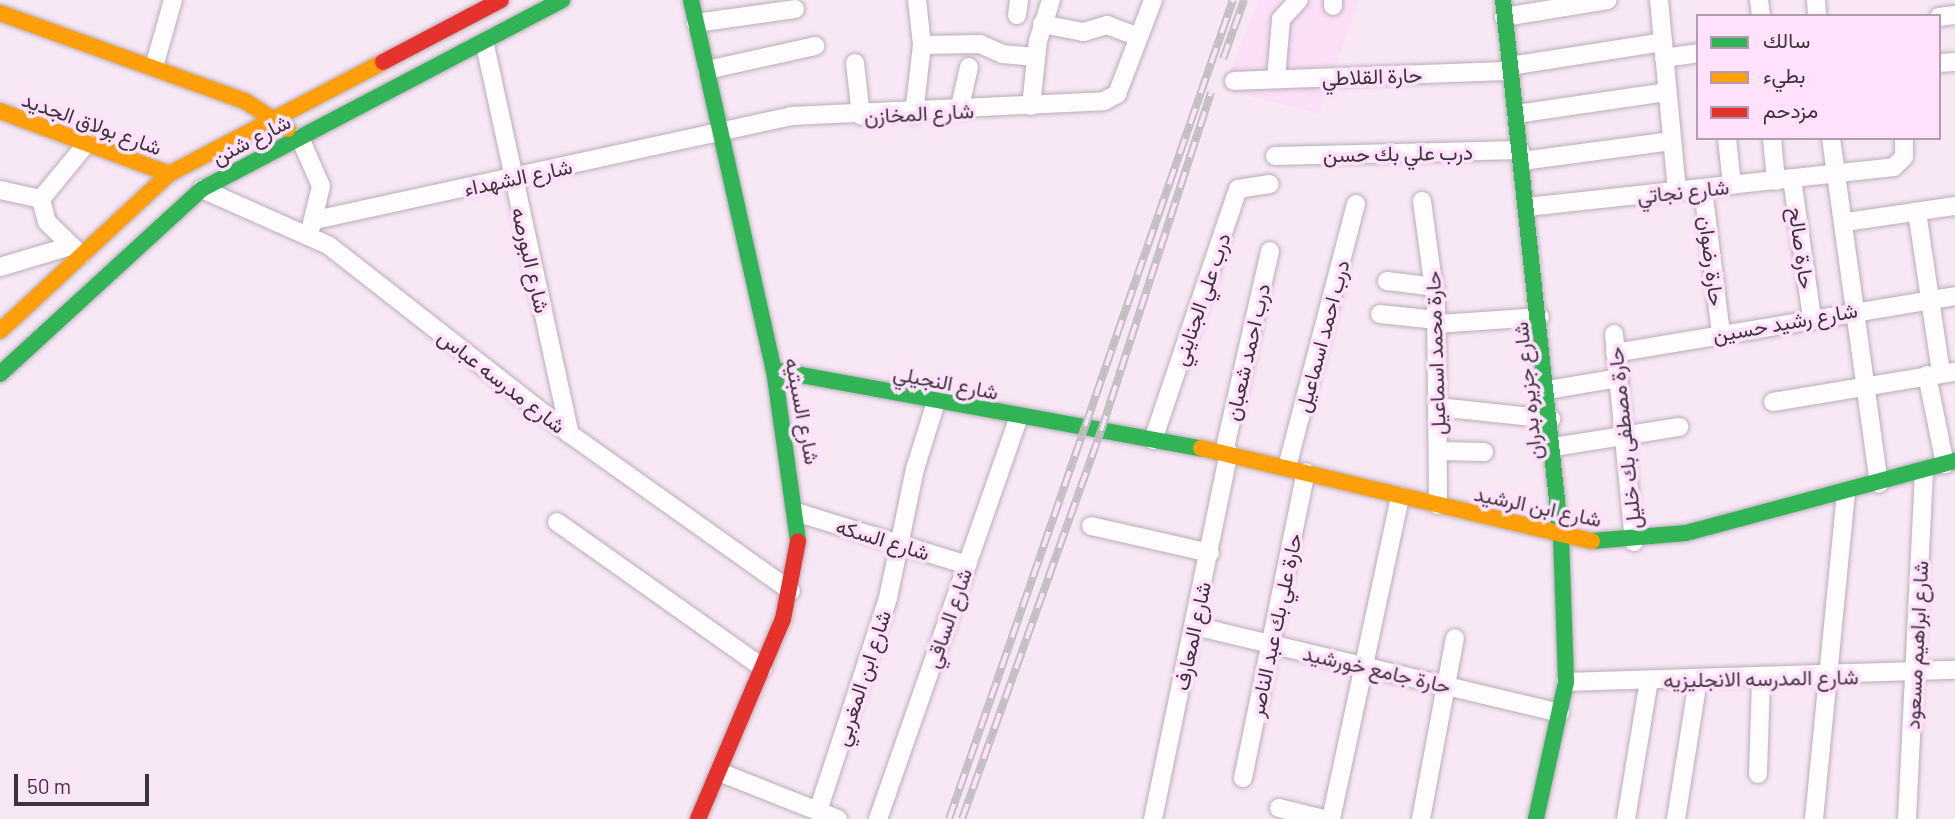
<!DOCTYPE html>
<html>
<head>
<meta charset="utf-8">
<style>
  body { margin:0 }
  #map { position:relative; width:1955px; height:819px; overflow:hidden; background:#f8e8f6; font-family:Barlow,Vazirmatn,sans-serif }
  div>[style] { position:absolute }
  [style*='--x'] { left:calc(var(--x)*1px); top:calc(var(--y)*1px); width:calc(var(--w)*1px); rotate:calc(var(--a)*1deg) }
  .built>* { inset:0; background:#fadff7 }
  .roads { filter:drop-shadow(0 0 2px #b9adb8) drop-shadow(0 0 2px #b9adb8) }
  .street>* { height:18px; margin:-9px; padding:0 9px; transform-origin:9px; border-radius:9px; background:#fefcfe }
  .fast>* { height:16px; margin:-8px; padding:0 8px; transform-origin:8px; border-radius:8px; background:#30b455 }
  .slow>* { height:16px; margin:-8px; padding:0 8px; transform-origin:8px; border-radius:8px; background:#ff9f0a }
  .jam>* { height:16px; margin:-8px; padding:0 8px; transform-origin:8px; border-radius:8px; background:#e5322d }
  .rail>* { height:8px; margin-top:-4px; transform-origin:0; background:repeating-linear-gradient(90deg,#ffe1fb 0 16px,#c2bec2 0 32px); box-sizing:border-box; border-block:2px solid #c2bec2 }
  span { translate:-50% -50%; white-space:nowrap; text-align:center; line-height:1.15; -webkit-text-stroke:7px #ffe1fb; paint-order:stroke }
  .street-label { font-size:21px; color:#3e333d }
  .legend { position:absolute; left:1696px; top:14px; width:245px; height:126px; box-sizing:border-box; background:#ffe1fb; border:2px solid #b29baf; margin:0; padding:9px 12px; list-style:none; font-size:21px; color:#3e333d }
  .legend li { display:flex; align-items:center; gap:14px; height:35px }
  .legend b { width:35px; border:2px solid #b29baf }
  .scale { position:absolute; left:14px; top:774px; width:135px; height:32px; box-sizing:border-box; border:4px solid #3e333d; border-top:0; padding-left:9px; font-size:21px; line-height:24px; white-space:nowrap; color:#3e333d; -webkit-text-stroke:5px #ffe1fb; paint-order:stroke }
</style>
</head>
<body>
<div id="map">
  <div class="built">
    <i style="clip-path:polygon(1258px 0,1359px 0,1319px 114px,1223px 89px)"></i>
  </div>
  <div class="roads">
    <div class="street">
      <i style="--x:1333;--y:0;--w:6;--a:90"></i>
      <i style="--x:1659;--y:0;--w:192;--a:84.6"></i>
      <i style="--x:1759;--y:0;--w:16;--a:83"></i>
      <i style="--x:1816;--y:0;--w:16;--a:86"></i>
      <i style="--x:1017;--y:15;--w:15;--a:-82"></i>
      <i style="--x:1504;--y:17;--w:105;--a:-9.3"></i>
      <i style="--x:1939;--y:17;--w:16;--a:-7"></i>
      <i style="--x:696;--y:23;--w:100;--a:-8"></i>
      <i style="--x:1042;--y:24;--w:42;--a:11"></i>
      <i style="--x:1083;--y:32;--w:25;--a:-16"></i>
      <i style="--x:1107;--y:25;--w:34;--a:21"></i>
      <i style="--x:485;--y:45;--w:398;--a:77.7"></i>
      <i style="--x:922;--y:45;--w:58;--a:-1"></i>
      <i style="--x:980;--y:44;--w:24;--a:24"></i>
      <i style="--x:1002;--y:54;--w:34;--a:5"></i>
      <i style="--x:1664;--y:58;--w:34;--a:-8"></i>
      <i style="--x:855;--y:63;--w:53;--a:83.5"></i>
      <i style="--x:1939;--y:63;--w:16;--a:-4"></i>
      <i style="--x:1510;--y:66;--w:155;--a:-8.9"></i>
      <i style="--x:154;--y:67;--w:70;--a:-74.2"></i>
      <i style="--x:707;--y:70;--w:111;--a:-12.5"></i>
      <i style="--x:1276;--y:79;--w:60;--a:-85.2"></i>
      <i style="--x:1281;--y:19;--w:26;--a:-47"></i>
      <i style="--x:1234;--y:81;--w:277;--a:-2.1"></i>
      <i style="--x:1031;--y:106;--w:65;--a:-83.9"></i>
      <i style="--x:1038;--y:41;--w:43;--a:-72.4"></i>
      <i style="--x:959;--y:111;--w:45;--a:-77.2"></i>
      <i style="--x:914;--y:114;--w:69;--a:-83.4"></i>
      <i style="--x:922;--y:45;--w:45;--a:-96.3"></i>
      <i style="--x:1516;--y:114;--w:153;--a:-8.3"></i>
      <i style="--x:300;--y:138;--w:52;--a:66.4"></i>
      <i style="--x:321;--y:186;--w:42;--a:103.7"></i>
      <i style="--x:1727;--y:138;--w:47;--a:83.9"></i>
      <i style="--x:1772;--y:138;--w:43;--a:84.7"></i>
      <i style="--x:1831;--y:138;--w:349;--a:82.1"></i>
      <i style="--x:1275;--y:156;--w:245;--a:-1.4"></i>
      <i style="--x:1522;--y:161;--w:151;--a:-7.6"></i>
      <i style="--x:1792;--y:179;--w:139;--a:81.8"></i>
      <i style="--x:202;--y:189;--w:138;--a:24"></i>
      <i style="--x:328;--y:245;--w:307;--a:38"></i>
      <i style="--x:570;--y:434;--w:271;--a:35.4"></i>
      <i style="--x:1703;--y:189;--w:145;--a:82.9"></i>
      <i style="--x:0;--y:190;--w:42;--a:12.4"></i>
      <i style="--x:1422;--y:201;--w:104;--a:82.3"></i>
      <i style="--x:1436;--y:304;--w:201;--a:89.4"></i>
      <i style="--x:1527;--y:207;--w:369;--a:-6.2"></i>
      <i style="--x:1894;--y:167;--w:14;--a:-45"></i>
      <i style="--x:1904;--y:157;--w:19;--a:-90"></i>
      <i style="--x:1917;--y:212;--w:163;--a:81.5"></i>
      <i style="--x:315;--y:220;--w:487;--a:-12.3"></i>
      <i style="--x:791;--y:116;--w:313;--a:-2.7"></i>
      <i style="--x:1104;--y:101;--w:15;--a:-28"></i>
      <i style="--x:1117;--y:94;--w:101;--a:-69"></i>
      <i style="--x:1846;--y:222;--w:110;--a:-8.4"></i>
      <i style="--x:81;--y:255;--w:47;--a:-135.9"></i>
      <i style="--x:47;--y:222;--w:24;--a:-105"></i>
      <i style="--x:41;--y:199;--w:72;--a:-50.6"></i>
      <i style="--x:0;--y:267;--w:74;--a:-16.5"></i>
      <i style="--x:1387;--y:281;--w:48;--a:7.1"></i>
      <i style="--x:1380;--y:314;--w:57;--a:6"></i>
      <i style="--x:1437;--y:324;--w:103;--a:-3.9"></i>
      <i style="--x:1614;--y:334;--w:209;--a:84.5"></i>
      <i style="--x:1615;--y:353;--w:345;--a:-9.5"></i>
      <i style="--x:1927;--y:375;--w:91;--a:78.6"></i>
      <i style="--x:1548;--y:390;--w:71;--a:-9.7"></i>
      <i style="--x:1773;--y:402;--w:184;--a:-9.4"></i>
      <i style="--x:1438;--y:407;--w:114;--a:6.1"></i>
      <i style="--x:1153;--y:440;--w:265;--a:-71.3"></i>
      <i style="--x:1238;--y:189;--w:32;--a:-9"></i>
      <i style="--x:1554;--y:447;--w:127;--a:-9.1"></i>
      <i style="--x:1438;--y:451;--w:46;--a:1.2"></i>
      <i style="--x:1224;--y:452;--w:206;--a:-77.1"></i>
      <i style="--x:1287;--y:467;--w:272;--a:-75.3"></i>
      <i style="--x:799;--y:513;--w:176;--a:17.2"></i>
      <i style="--x:557;--y:522;--w:252;--a:35.3"></i>
      <i style="--x:1091;--y:526;--w:122;--a:12.8"></i>
      <i style="--x:1195;--y:626;--w:375;--a:13.4"></i>
      <i style="--x:1566;--y:682;--w:389;--a:-1.8"></i>
      <i style="--x:719;--y:772;--w:128;--a:21.6"></i>
      <i style="--x:1758;--y:774;--w:96;--a:-88.2"></i>
      <i style="--x:1243;--y:778;--w:312;--a:-78.4"></i>
      <i style="--x:1279;--y:808;--w:46;--a:13.7"></i>
      <i style="--x:818;--y:811;--w:224;--a:-71.8"></i>
      <i style="--x:888;--y:598;--w:132;--a:-78.2"></i>
      <i style="--x:915;--y:469;--w:70;--a:-72.6"></i>
      <i style="--x:878;--y:819;--w:426;--a:-70.7"></i>
      <i style="--x:1153;--y:819;--w:374;--a:-78.3"></i>
      <i style="--x:1331;--y:819;--w:330;--a:-77.9"></i>
      <i style="--x:1421;--y:819;--w:184;--a:-79.4"></i>
      <i style="--x:1626;--y:819;--w:141;--a:-80.6"></i>
      <i style="--x:1676;--y:819;--w:141;--a:-81"></i>
      <i style="--x:1814;--y:819;--w:327;--a:-84.4"></i>
      <i style="--x:1907;--y:819;--w:348;--a:-87.2"></i>
    </div>
    <div class="fast">
      <i style="--x:691;--y:0;--w:379;--a:77.4"></i>
      <i style="--x:774;--y:370;--w:173;--a:82"></i>
      <i style="--x:1503;--y:0;--w:540;--a:83.84"></i>
      <i style="--x:1561;--y:537;--w:145;--a:88"></i>
      <i style="--x:1566;--y:682;--w:140;--a:102.4"></i>
      <i style="--x:774;--y:370;--w:434;--a:10.4"></i>
      <i style="--x:0;--y:374;--w:274;--a:-42.5"></i>
      <i style="--x:202;--y:189;--w:407;--a:-27.7"></i>
      <i style="--x:1592;--y:541;--w:94;--a:-4.9"></i>
      <i style="--x:1686;--y:533;--w:278;--a:-15"></i>
    </div>
    <div class="slow">
      <i style="--x:0;--y:13;--w:260;--a:19.8"></i>
      <i style="--x:245;--y:101;--w:51;--a:33.1"></i>
      <i style="--x:0;--y:111;--w:180;--a:20.4"></i>
      <i style="--x:0;--y:331;--w:231;--a:-42.9"></i>
      <i style="--x:169;--y:174;--w:242;--a:-27.6"></i>
      <i style="--x:1201;--y:448;--w:402;--a:13.4"></i>
    </div>
    <div class="jam">
      <i style="--x:383;--y:62;--w:133;--a:-27.7"></i>
      <i style="--x:698;--y:819;--w:217;--a:-67"></i>
      <i style="--x:783;--y:619;--w:79;--a:-79.1"></i>
    </div>
  </div>
  <div class="rail">
    <i style="--x:1223;--y:59;--w:63;--a:-70.4"></i>
    <i style="--x:949;--y:819;--w:867;--a:-70.88"></i>
    <i style="--x:962;--y:819;--w:412;--a:-70.3"></i>
    <i style="--x:1101;--y:431;--w:356;--a:-72"></i>
  </div>
  <div class="street-label">
    <span style="left:1372px;top:76px;rotate:-2deg">حارة القلاطي</span>
    <span style="left:919px;top:113px;rotate:-3deg">شارع المخازن</span>
    <span style="left:92px;top:123px;rotate:20deg">شارع بولاق الجديد</span>
    <span style="left:251px;top:139px;rotate:-27deg">شارع شنن</span>
    <span style="left:1398px;top:153px;rotate:-1deg">درب علي بك حسن</span>
    <span style="left:518px;top:177px;rotate:-12deg">شارع الشهداء</span>
    <span style="left:1683px;top:191px;rotate:-6deg">شارع نجاتي</span>
    <span style="left:1802px;top:248px;rotate:82deg">حارة صالح</span>
    <span style="left:531px;top:260px;rotate:77deg">شارع البورصه</span>
    <span style="left:1712px;top:261px;rotate:83deg">حارة رضوان</span>
    <span style="left:1201px;top:299px;rotate:-71deg">درب علي الجنايني</span>
    <span style="left:1785px;top:322px;rotate:-10deg">شارع رشيد حسين</span>
    <span style="left:1322px;top:336px;rotate:-75deg">درب احمد اسماعيل</span>
    <span style="left:1247px;top:352px;rotate:-77deg">درب احمد شعبان</span>
    <span style="left:1435px;top:353px;rotate:-92deg">حارة محمد اسماعيل</span>
    <span style="left:502px;top:381px;rotate:38deg">شارع مدرسه عباس</span>
    <span style="left:946px;top:382px;rotate:11deg">شارع النجيلي</span>
    <span style="left:1527px;top:391px;rotate:-96deg">شارع جزيره بدران</span>
    <span style="left:803px;top:411px;rotate:79deg">شارع السبتيه</span>
    <span style="left:1624px;top:438px;rotate:-96deg">حارة مصطفى بك خليل</span>
    <span style="left:1538px;top:506px;rotate:12deg">شارع ابن الرشيد</span>
    <span style="left:883px;top:539px;rotate:17deg">شارع السكه</span>
    <span style="left:948px;top:618px;rotate:-71deg">شارع الساقي</span>
    <span style="left:1275px;top:625px;rotate:-78deg">حارة علي بك عبد الناصر</span>
    <span style="left:1192px;top:636px;rotate:-78deg">شارع المعارف</span>
    <span style="left:1916px;top:645px;rotate:-87deg">شارع ابراهيم مسعود</span>
    <span style="left:1377px;top:669px;rotate:13deg">حارة جامع خورشيد</span>
    <span style="left:862px;top:678px;rotate:-72deg">شارع ابن المغربي</span>
    <span style="left:1761px;top:678px;rotate:-1deg">شارع المدرسه الانجليزيه</span>
  </div>
  <ul class="legend">
  <li><b style="height:9px;background:#30b455"></b>سالك</li>
  <li><b style="height:9px;background:#ff9f0a"></b>بطيء</li>
  <li><b style="height:9px;background:#e5322d"></b>مزدحم</li>
  </ul>
  <div class="scale">50 m</div>
</div>
</body>
</html>
